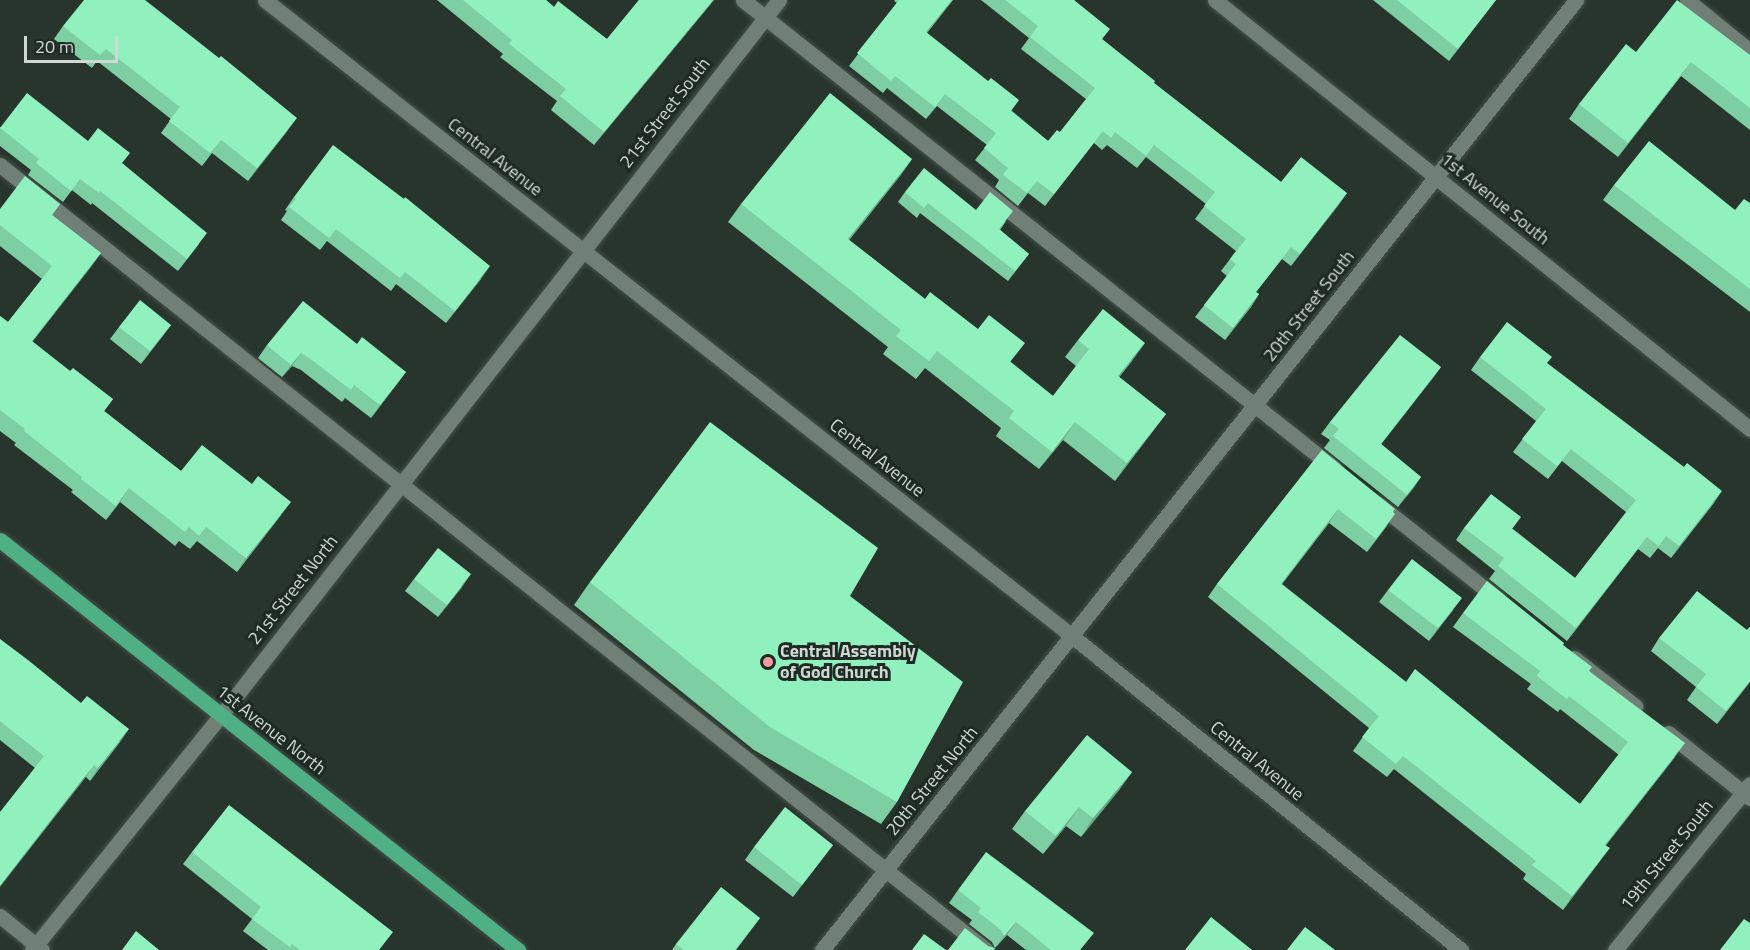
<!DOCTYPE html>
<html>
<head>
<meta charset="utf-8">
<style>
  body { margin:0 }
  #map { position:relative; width:1750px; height:950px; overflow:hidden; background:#28352d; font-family:"Titillium Web",sans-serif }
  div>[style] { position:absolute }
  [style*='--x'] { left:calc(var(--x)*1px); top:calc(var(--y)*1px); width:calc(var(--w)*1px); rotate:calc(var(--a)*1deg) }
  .roads { filter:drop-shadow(0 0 2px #45514b) drop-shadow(0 0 2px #45514b) }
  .minor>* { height:15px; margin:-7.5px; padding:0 7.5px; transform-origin:7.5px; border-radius:7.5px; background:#708076 }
  .major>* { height:15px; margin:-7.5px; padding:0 7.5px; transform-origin:7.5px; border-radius:7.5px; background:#50b085 }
  .wall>* { inset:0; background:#7dcfa3 }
  .shaded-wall>* { inset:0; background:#66a985 }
  .building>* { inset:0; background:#91f1be }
  .dots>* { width:16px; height:16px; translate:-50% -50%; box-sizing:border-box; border:3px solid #1e2b24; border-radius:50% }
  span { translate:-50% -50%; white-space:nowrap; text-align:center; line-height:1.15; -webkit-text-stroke:6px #1e2b24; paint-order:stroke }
  .street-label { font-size:18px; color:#cfd8d2 }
  .poi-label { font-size:18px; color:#cfd8d2; font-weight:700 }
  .left { translate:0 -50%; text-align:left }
  .scale { position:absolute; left:24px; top:36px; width:94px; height:27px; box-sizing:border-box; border:3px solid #cfd8d2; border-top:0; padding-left:8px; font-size:18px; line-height:21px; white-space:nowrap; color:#cfd8d2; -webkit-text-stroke:4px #1e2b24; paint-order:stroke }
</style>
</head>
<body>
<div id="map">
  <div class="roads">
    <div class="minor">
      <i style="--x:265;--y:0;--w:1027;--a:38.24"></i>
      <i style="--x:1072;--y:636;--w:500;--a:38.9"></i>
      <i style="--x:743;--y:0;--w:754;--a:38.37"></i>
      <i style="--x:1215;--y:0;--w:686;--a:38.73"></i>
      <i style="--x:1687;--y:0;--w:81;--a:39"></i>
      <i style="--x:0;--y:165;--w:1260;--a:38.52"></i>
      <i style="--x:1378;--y:504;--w:153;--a:38.4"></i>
      <i style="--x:1574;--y:658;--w:78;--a:38.2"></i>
      <i style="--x:1668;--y:733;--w:105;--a:38.4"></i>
      <i style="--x:0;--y:916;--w:54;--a:39"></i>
      <i style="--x:32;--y:950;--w:302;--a:-51.2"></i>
      <i style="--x:221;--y:715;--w:907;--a:-52.03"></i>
      <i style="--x:822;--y:950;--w:1213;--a:-51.56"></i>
      <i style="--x:1615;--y:950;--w:214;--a:-50.9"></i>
    </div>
    <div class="major">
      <i style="--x:0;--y:540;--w:661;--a:38.36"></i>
    </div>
  </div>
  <div class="wall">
    <i style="clip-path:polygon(437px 0,546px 0,554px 7px,607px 39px,639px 0,714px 0,594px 145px,551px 110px,557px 101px,500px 57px,503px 54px)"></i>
    <i style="clip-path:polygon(895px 0,953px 0,927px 33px,1012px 111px,1048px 141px,1060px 132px,1086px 99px,1021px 49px,1029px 38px,981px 0,1074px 0,1103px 40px,1154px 83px,1281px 182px,1347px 193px,1291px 266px,1282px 259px,1256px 292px,1259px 294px,1251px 307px,1225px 340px,1195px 317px,1227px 276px,1221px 271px,1236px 251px,1195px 219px,1206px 204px,1146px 157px,1137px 168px,1107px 145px,1102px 150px,1094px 143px,1045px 206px,1028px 193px,1018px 206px,995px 187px,999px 180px,975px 160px,987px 145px,937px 106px,926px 119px,887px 88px,883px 93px,849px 66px,897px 3px,894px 1px)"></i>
    <i style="clip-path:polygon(1373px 0,1496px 0,1449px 61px)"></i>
    <i style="clip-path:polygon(63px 26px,288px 130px,248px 181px,212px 153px,202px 166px,161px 133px,171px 119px,97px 61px,92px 68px,54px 39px)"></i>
    <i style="clip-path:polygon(1636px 52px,1750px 55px,1750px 130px,1681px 76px,1618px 157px,1569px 119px,1579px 104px)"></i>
    <i style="clip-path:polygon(0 127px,88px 141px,123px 164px,199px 244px,178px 271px,92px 203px,91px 205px,72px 190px,63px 202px,28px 175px,31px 170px,0 146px)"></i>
    <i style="clip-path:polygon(912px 159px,900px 176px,849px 240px,925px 299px,1011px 362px,1053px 396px,1076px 366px,1065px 357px,1078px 340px,1132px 361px,1119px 377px,1166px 414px,1153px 431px,1115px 481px,1063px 440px,1039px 469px,996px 436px,1001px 428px,925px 368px,916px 379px,883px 354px,888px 347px,728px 222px,741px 204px)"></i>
    <i style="clip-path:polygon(1614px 185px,1735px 210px,1750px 203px,1750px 312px,1603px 200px)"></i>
    <i style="clip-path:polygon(905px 192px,976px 210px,1006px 221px,1000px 230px,1029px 254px,1008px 281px,920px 213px,917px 218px,898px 202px)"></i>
    <i style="clip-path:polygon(294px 197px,481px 279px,446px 323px,396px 284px,391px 291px,327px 241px,320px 250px,281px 220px,287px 211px,285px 210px)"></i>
    <i style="clip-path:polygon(60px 204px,52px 215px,101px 253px,32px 342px,70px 371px,113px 399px,104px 411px,181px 471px,281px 515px,237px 572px,197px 541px,190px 549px,179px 541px,175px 546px,120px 502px,106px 520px,71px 492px,73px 490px,14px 445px,16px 443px,0 431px,0 316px,8px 322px,42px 279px,0 246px,0 209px)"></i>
    <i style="clip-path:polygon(171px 325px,141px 364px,110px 339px,119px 327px)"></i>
    <i style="clip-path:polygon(357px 344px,406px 372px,371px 418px,345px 398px,342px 402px,301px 370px,292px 366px,282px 377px,258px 358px,267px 345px)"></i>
    <i style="clip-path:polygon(1480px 357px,1548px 364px,1714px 503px,1671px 558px,1658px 548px,1650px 558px,1638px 549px,1567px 641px,1489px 579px,1495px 571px,1456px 540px,1464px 528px,1513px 529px,1575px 578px,1626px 512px,1562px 461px,1548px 479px,1513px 452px,1536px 421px,1471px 370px)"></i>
    <i style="clip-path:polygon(1441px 367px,1381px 444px,1421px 477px,1398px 507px,1324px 448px,1330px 440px,1321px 434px,1330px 422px)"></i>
    <i style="clip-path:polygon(1322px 450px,1393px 512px,1386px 527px,1367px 552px,1329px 523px,1282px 584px,1406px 682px,1580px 804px,1619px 755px,1560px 709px,1558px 712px,1527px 689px,1531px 684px,1453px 627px,1463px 613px,1563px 645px,1675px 757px,1606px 845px,1600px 861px,1563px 910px,1523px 879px,1526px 874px,1394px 769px,1387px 777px,1353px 751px,1369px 728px,1208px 597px,1217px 584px)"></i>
    <i style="clip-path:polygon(414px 579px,462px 587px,438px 617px,405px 591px)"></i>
    <i style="clip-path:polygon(590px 582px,850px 596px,897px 802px,881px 824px,754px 750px,574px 605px)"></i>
    <i style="clip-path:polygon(1388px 590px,1453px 610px,1429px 641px,1379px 602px)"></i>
    <i style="clip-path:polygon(1750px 627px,1750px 682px,1717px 724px,1687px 700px,1696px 687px,1651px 651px,1659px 638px,1747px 630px)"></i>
    <i style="clip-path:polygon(0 639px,120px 742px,90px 781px,86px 777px,35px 768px,0 740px)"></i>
    <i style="clip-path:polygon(1132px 772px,1119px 790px,1081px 837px,1066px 826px,1043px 854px,1012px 829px,1025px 811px)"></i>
    <i style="clip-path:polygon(833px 845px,793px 897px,745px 860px,754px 847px)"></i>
    <i style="clip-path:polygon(192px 852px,380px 950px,268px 950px,243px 931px,252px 919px,183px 864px)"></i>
    <i style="clip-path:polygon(958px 890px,1081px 950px,1026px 950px,1007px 935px,995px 948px,988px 946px,995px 948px,992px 942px,969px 924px,972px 920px,949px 903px)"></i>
    <i style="clip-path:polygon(760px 918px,736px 950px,672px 950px,676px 944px)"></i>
  </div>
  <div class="shaded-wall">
    <i style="clip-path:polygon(713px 0,714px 0,594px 145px,604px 132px)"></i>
    <i style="clip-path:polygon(952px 0,953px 0,917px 44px,926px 32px)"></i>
    <i style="clip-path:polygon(1691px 62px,1681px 76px,1618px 157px,1628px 143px)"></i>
    <i style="clip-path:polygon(297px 118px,288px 130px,248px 181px,257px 168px)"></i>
    <i style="clip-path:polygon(912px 159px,900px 176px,836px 257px,848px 239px)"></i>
    <i style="clip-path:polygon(1347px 193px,1338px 206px,1291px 266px,1300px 254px)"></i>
    <i style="clip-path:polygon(101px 253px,91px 267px,22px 355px,32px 341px)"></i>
    <i style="clip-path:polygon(490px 266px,481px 279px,446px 323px,455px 311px)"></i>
    <i style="clip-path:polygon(1259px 294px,1251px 307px,1225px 340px,1233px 328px)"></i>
    <i style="clip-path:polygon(171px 325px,162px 337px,141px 364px,150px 351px)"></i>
    <i style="clip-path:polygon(1145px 343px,1132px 361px,1106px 394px,1118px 376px)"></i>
    <i style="clip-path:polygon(301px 353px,292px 366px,282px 377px,291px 365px)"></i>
    <i style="clip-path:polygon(1441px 367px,1433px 378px,1372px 456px,1381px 444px)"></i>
    <i style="clip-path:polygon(406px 372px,397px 384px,371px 418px,380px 405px)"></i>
    <i style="clip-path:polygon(1166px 414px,1153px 431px,1115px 481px,1127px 463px)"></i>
    <i style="clip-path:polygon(1075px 422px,1063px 440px,1039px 469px,1052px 452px)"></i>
    <i style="clip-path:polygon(1421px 477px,1413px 489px,1398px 507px,1407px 495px)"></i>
    <i style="clip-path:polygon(129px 488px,120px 502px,106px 520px,116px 506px)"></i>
    <i style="clip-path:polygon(1722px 491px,1714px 503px,1671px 558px,1679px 546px)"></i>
    <i style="clip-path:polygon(291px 502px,281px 515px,237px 572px,246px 558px)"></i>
    <i style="clip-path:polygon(1338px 509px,1329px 523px,1272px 597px,1281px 584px)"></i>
    <i style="clip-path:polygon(1395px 514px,1386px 527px,1367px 552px,1376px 539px)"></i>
    <i style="clip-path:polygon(1647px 537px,1638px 549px,1567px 641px,1576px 628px)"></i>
    <i style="clip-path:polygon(471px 574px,462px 587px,438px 617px,447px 605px)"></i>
    <i style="clip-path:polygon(1462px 598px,1453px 610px,1429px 641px,1438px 628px)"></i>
    <i style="clip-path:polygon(1750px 681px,1750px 682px,1717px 724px,1726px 711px)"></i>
    <i style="clip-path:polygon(129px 729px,120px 742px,90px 781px,98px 768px)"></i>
    <i style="clip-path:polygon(1685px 743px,1675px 757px,1596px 858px,1605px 845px)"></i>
    <i style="clip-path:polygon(94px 765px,86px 777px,0 887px,0 886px)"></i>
    <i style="clip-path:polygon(1132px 772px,1119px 790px,1081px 837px,1093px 818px)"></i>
    <i style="clip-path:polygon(1079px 807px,1066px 826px,1043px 854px,1056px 836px)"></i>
    <i style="clip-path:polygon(1610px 848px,1600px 861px,1563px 910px,1572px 896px)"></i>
    <i style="clip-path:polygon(1016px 922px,1007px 935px,995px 948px,1004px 936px)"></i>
  </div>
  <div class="building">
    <i style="clip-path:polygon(84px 0,145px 0,219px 58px,221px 56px,297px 118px,257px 168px,221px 140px,210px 153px,169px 121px,180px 107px,106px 49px,100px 55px,63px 26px)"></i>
    <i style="clip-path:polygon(463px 0,546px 0,554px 7px,558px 1px,607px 39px,639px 0,713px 0,604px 132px,560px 96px,566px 89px,509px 44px,512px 40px)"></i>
    <i style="clip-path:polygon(899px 0,952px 0,926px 32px,988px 81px,991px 78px,1019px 100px,1011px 111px,1048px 141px,1057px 130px,1060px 132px,1095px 88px,1030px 37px,1038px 26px,1005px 0,1074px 0,1110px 29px,1102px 39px,1155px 81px,1154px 83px,1281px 182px,1301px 157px,1347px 193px,1300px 254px,1291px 247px,1256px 292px,1259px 294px,1233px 328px,1204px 305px,1236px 264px,1230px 259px,1246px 239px,1204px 206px,1215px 192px,1154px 145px,1146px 156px,1115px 132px,1111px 138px,1103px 131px,1054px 194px,1037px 181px,1027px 193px,1003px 175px,1008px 168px,984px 148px,996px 133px,945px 94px,935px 107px,895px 76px,891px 81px,857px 53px)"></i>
    <i style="clip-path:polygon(1397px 0,1496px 0,1458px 49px)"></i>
    <i style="clip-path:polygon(1677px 0,1750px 55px,1750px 108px,1691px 62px,1628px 143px,1579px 104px,1626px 44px,1636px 52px)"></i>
    <i style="clip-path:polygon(27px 93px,88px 141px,98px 128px,130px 153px,122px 163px,207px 233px,187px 259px,100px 191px,99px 193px,80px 179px,71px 191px,36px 163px,39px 159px,0 128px)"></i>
    <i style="clip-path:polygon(830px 93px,912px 159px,848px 239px,925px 299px,930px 292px,978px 329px,989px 315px,1025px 343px,1010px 362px,1053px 396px,1089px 349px,1078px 340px,1103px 309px,1145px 343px,1118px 376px,1166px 414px,1127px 463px,1075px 422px,1052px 452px,1009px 418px,1014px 411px,937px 351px,929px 361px,896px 336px,901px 330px,741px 204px)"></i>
    <i style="clip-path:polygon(1649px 141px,1735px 210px,1744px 199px,1750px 203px,1750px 289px,1614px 185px)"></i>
    <i style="clip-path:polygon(333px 145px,404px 199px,405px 197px,490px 266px,455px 311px,405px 272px,400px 278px,336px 229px,329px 238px,289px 207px,296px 199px,294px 197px)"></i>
    <i style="clip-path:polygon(924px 168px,976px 210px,990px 192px,1013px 211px,999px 229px,1029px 254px,1015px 271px,928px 203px,924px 208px,905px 192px)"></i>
    <i style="clip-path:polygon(25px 176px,60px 204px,52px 215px,101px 253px,32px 341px,70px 371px,73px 368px,113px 399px,104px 411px,181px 471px,202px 445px,252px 484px,258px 476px,291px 502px,246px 558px,206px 527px,199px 536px,189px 527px,185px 532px,129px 488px,116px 506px,81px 479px,82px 477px,24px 431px,25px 429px,0 410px,0 316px,8px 322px,52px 266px,0 225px,0 209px)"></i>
    <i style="clip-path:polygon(140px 300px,171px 325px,150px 351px,119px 327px)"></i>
    <i style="clip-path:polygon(303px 301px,357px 344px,362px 337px,406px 372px,380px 405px,354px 385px,351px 390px,309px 358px,301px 353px,291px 365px,267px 345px)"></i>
    <i style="clip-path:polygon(1507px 322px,1552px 357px,1547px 363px,1684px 467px,1687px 463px,1722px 491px,1679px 546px,1666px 536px,1659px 546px,1647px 537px,1576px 628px,1498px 566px,1504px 558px,1464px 528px,1491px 494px,1521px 517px,1512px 529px,1575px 578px,1636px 500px,1571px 449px,1557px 466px,1522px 439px,1546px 409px,1480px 357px)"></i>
    <i style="clip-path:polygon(1400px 335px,1441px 367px,1381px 444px,1421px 477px,1407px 495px,1333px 436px,1339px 429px,1330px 422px)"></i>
    <i style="clip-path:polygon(710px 422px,878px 548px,850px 596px,963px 682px,897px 802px,770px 727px,590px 582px)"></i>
    <i style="clip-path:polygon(1322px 450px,1395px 509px,1393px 512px,1395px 514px,1376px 539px,1338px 509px,1281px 584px,1406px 682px,1415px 669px,1580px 804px,1628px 742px,1569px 696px,1567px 699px,1537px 676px,1540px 671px,1463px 613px,1487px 581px,1564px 643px,1563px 645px,1592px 667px,1589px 671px,1685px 743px,1605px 845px,1610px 848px,1572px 896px,1532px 865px,1536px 861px,1403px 756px,1396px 764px,1362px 737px,1379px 716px,1217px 584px)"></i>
    <i style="clip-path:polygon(438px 548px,471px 574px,447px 605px,414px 579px)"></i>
    <i style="clip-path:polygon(1412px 559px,1462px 598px,1438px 628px,1388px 590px)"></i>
    <i style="clip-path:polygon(1697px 591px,1747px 630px,1750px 627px,1750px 681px,1726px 711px,1696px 687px,1706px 674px,1659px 638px)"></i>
    <i style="clip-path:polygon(0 639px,28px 660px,81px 703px,87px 696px,129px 729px,98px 768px,94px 765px,0 886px,0 812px,44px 756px,0 721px)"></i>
    <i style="clip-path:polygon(1087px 735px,1132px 772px,1093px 818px,1079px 807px,1056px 836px,1025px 811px)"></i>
    <i style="clip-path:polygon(229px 805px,393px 932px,379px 950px,300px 950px,292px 944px,290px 947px,252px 919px,261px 907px,192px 852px)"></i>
    <i style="clip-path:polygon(785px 807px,833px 845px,802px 885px,754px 847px)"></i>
    <i style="clip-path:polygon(986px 852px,1094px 933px,1080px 950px,1051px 950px,1016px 922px,1004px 936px,1001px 930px,978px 912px,981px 908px,958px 890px)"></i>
    <i style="clip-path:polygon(721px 887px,760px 918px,735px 950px,684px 950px,676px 944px)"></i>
    <i style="clip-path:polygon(1211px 917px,1252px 950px,1185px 950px)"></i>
    <i style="clip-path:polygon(1744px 919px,1750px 923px,1750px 950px,1720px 950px)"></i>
    <i style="clip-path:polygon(1305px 927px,1335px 950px,1287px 950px)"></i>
    <i style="clip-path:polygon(965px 928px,988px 946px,995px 948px,994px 950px,948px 950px)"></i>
    <i style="clip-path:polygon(136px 931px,159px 950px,122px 950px)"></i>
    <i style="clip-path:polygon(924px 934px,946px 950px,912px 950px)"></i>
  </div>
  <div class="dots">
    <i style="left:768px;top:662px;background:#f49aa3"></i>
  </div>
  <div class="street-label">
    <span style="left:665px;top:113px;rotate:-52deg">21st Street South</span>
    <span style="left:495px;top:157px;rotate:38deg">Central Avenue</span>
    <span style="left:1495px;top:199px;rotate:39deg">1st Avenue South</span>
    <span style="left:1309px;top:306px;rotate:-52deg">20th Street South</span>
    <span style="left:877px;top:458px;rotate:38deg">Central Avenue</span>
    <span style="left:293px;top:590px;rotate:-52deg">21st Street North</span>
    <span style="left:271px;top:730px;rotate:38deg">1st Avenue North</span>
    <span style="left:1257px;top:761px;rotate:39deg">Central Avenue</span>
    <span style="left:932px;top:781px;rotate:-51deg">20th Street North</span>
    <span style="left:1667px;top:855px;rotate:-51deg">19th Street South</span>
  </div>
  <div class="poi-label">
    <span class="left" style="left:780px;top:662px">Central Assembly<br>of God Church</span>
  </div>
  <div class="scale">20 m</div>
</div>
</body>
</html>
